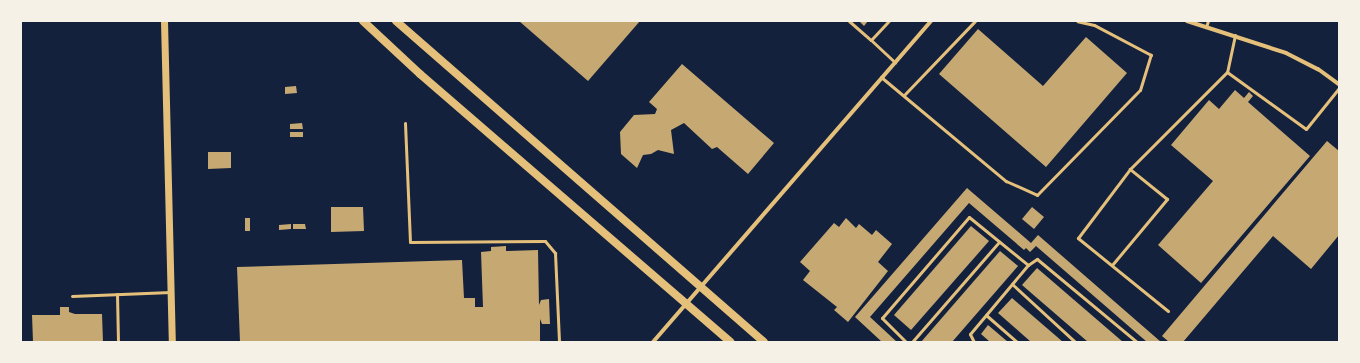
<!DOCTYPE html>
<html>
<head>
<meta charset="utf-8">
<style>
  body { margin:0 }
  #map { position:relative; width:1360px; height:363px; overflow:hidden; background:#14213d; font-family:"IBM Plex Sans",sans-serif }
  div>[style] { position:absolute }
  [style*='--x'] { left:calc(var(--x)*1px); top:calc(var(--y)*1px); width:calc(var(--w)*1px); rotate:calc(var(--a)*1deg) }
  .building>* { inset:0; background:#c6a872 }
  .service>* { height:3px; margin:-1.5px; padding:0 1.5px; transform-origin:1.5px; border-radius:1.5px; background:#e5c07b }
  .minor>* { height:4px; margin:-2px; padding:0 2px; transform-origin:2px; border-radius:2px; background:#e5c07b }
  .tertiary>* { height:7px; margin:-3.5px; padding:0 3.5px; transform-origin:3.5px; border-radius:3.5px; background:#e5c07b }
  .secondary>* { height:8px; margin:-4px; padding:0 4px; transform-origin:4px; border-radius:4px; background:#e5c07b }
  span { translate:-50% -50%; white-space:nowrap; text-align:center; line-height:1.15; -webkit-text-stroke:3px #f6f1e7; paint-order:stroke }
  .frame { position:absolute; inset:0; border:22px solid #f6f1e7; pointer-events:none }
</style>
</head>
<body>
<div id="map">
  <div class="building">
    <i style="clip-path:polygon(519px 21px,640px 21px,588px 81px)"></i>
    <i style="clip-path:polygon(859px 21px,868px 21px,864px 26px)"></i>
    <i style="clip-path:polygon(978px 29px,1043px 86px,1086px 37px,1127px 73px,1046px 167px,939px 74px)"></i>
    <i style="clip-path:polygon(682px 64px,774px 143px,748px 174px,717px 147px,712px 149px,684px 123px,671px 130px,674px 154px,658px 150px,651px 154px,643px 155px,637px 168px,621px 154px,620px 132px,634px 115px,655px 114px,657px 109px,649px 102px)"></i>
    <i style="clip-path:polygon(296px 86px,297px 93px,285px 94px,285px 87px)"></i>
    <i style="clip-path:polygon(1235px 90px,1244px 98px,1249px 92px,1253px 96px,1248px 102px,1310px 156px,1201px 283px,1158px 245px,1213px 181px,1171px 145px,1209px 100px,1219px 109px)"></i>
    <i style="clip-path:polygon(302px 123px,303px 129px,290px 129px,290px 124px)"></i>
    <i style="clip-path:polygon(290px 132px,303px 132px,303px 137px,290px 137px)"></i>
    <i style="clip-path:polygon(1327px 141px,1339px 151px,1339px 235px,1311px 269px,1273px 236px,1183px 342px,1169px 342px,1162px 336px)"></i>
    <i style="clip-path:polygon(208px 152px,231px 152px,231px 168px,208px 169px)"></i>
    <i style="clip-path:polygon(967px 188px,1031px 243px,1038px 235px,1161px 342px,1147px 342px,1036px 246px,1030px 252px,1026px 248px,1024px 250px,969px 203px,870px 317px,897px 342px,882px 342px,855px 317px)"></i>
    <i style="clip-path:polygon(331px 207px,363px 207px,364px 231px,331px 232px)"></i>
    <i style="clip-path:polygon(1032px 207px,1044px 217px,1034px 229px,1022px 219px)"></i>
    <i style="clip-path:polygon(245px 218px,250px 218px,250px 231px,245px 231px)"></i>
    <i style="clip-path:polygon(846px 218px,856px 228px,859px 224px,872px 235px,876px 230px,892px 244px,878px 262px,888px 271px,848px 322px,834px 310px,837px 307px,803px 280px,810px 271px,800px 262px,834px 223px,839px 227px)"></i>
    <i style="clip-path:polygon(291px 224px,291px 229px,279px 230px,279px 225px)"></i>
    <i style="clip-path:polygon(293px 224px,305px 224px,306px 229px,293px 229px)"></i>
    <i style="clip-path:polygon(971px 226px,989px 241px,911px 330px,894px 315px)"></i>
    <i style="clip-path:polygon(506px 246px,506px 251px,538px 250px,539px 305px,541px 300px,549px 299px,550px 324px,542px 324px,540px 319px,540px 342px,240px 342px,237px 267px,462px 260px,464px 298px,475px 298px,475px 307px,483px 307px,481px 252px,491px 251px,491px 247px)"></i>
    <i style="clip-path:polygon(1000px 251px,1018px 266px,952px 342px,921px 342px)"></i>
    <i style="clip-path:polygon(1037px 268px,1123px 342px,1088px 342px,1022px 285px)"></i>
    <i style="clip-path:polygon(1012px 298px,1063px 342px,1031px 342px,998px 313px)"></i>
    <i style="clip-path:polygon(60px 307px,69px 307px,69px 312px,75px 314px,102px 314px,103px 342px,33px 342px,32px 315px,60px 315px)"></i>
    <i style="clip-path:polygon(988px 325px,1008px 342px,990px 342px,981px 334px)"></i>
  </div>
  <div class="service">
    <i style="--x:849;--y:21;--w:29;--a:41"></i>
    <i style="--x:871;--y:40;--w:26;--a:-47"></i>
    <i style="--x:1206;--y:27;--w:6;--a:-72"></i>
    <i style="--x:1235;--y:35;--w:38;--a:102"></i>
    <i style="--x:1227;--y:72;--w:97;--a:35.8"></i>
    <i style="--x:1306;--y:129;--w:53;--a:-51.2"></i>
    <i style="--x:871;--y:40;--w:33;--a:43"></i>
    <i style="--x:881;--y:77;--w:163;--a:39.8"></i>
    <i style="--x:1006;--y:181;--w:34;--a:24"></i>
    <i style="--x:1037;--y:195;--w:147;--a:-45.6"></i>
    <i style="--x:1140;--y:90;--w:37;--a:-73"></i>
    <i style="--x:1151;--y:55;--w:64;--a:-152.2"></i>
    <i style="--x:1094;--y:25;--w:17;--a:-167"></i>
    <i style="--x:905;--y:94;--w:101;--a:-46.2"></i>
    <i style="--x:405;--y:123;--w:119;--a:87.6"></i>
    <i style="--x:410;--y:242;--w:135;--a:-0.4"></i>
    <i style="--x:545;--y:241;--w:16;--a:50"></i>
    <i style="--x:555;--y:253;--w:89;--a:87.4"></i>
    <i style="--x:1112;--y:265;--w:86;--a:-50.2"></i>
    <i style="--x:1167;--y:199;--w:48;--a:-141"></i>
    <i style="--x:1012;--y:284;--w:86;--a:42.6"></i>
    <i style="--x:117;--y:294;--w:48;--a:88.8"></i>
    <i style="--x:72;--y:296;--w:99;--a:-2.3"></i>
    <i style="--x:1168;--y:311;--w:116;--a:-141"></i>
    <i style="--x:1078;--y:238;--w:86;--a:-53"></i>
    <i style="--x:1130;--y:169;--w:137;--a:-45"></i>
    <i style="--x:986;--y:315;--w:41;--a:41.1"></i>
    <i style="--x:906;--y:342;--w:34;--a:-135"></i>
    <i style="--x:882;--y:318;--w:133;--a:-49.3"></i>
    <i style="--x:969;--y:217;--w:76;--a:39.1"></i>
    <i style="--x:1028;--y:265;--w:11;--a:-34"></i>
    <i style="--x:1037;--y:259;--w:130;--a:39.7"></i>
    <i style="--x:912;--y:342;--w:133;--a:-49"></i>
    <i style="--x:974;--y:342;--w:9;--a:-117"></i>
    <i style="--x:970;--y:334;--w:90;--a:-50"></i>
  </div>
  <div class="minor">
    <i style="--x:1187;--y:21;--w:104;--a:17.9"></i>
    <i style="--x:1286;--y:53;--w:36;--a:27"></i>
    <i style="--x:1318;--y:69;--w:26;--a:36"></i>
    <i style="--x:653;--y:342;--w:425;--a:-49.1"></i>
  </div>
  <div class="tertiary">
    <i style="--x:164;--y:21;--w:321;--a:88.6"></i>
  </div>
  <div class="secondary">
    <i style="--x:363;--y:21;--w:78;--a:42.9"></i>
    <i style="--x:420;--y:74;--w:410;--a:40.8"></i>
    <i style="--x:396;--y:21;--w:488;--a:41.1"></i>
  </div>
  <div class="frame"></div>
</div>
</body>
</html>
